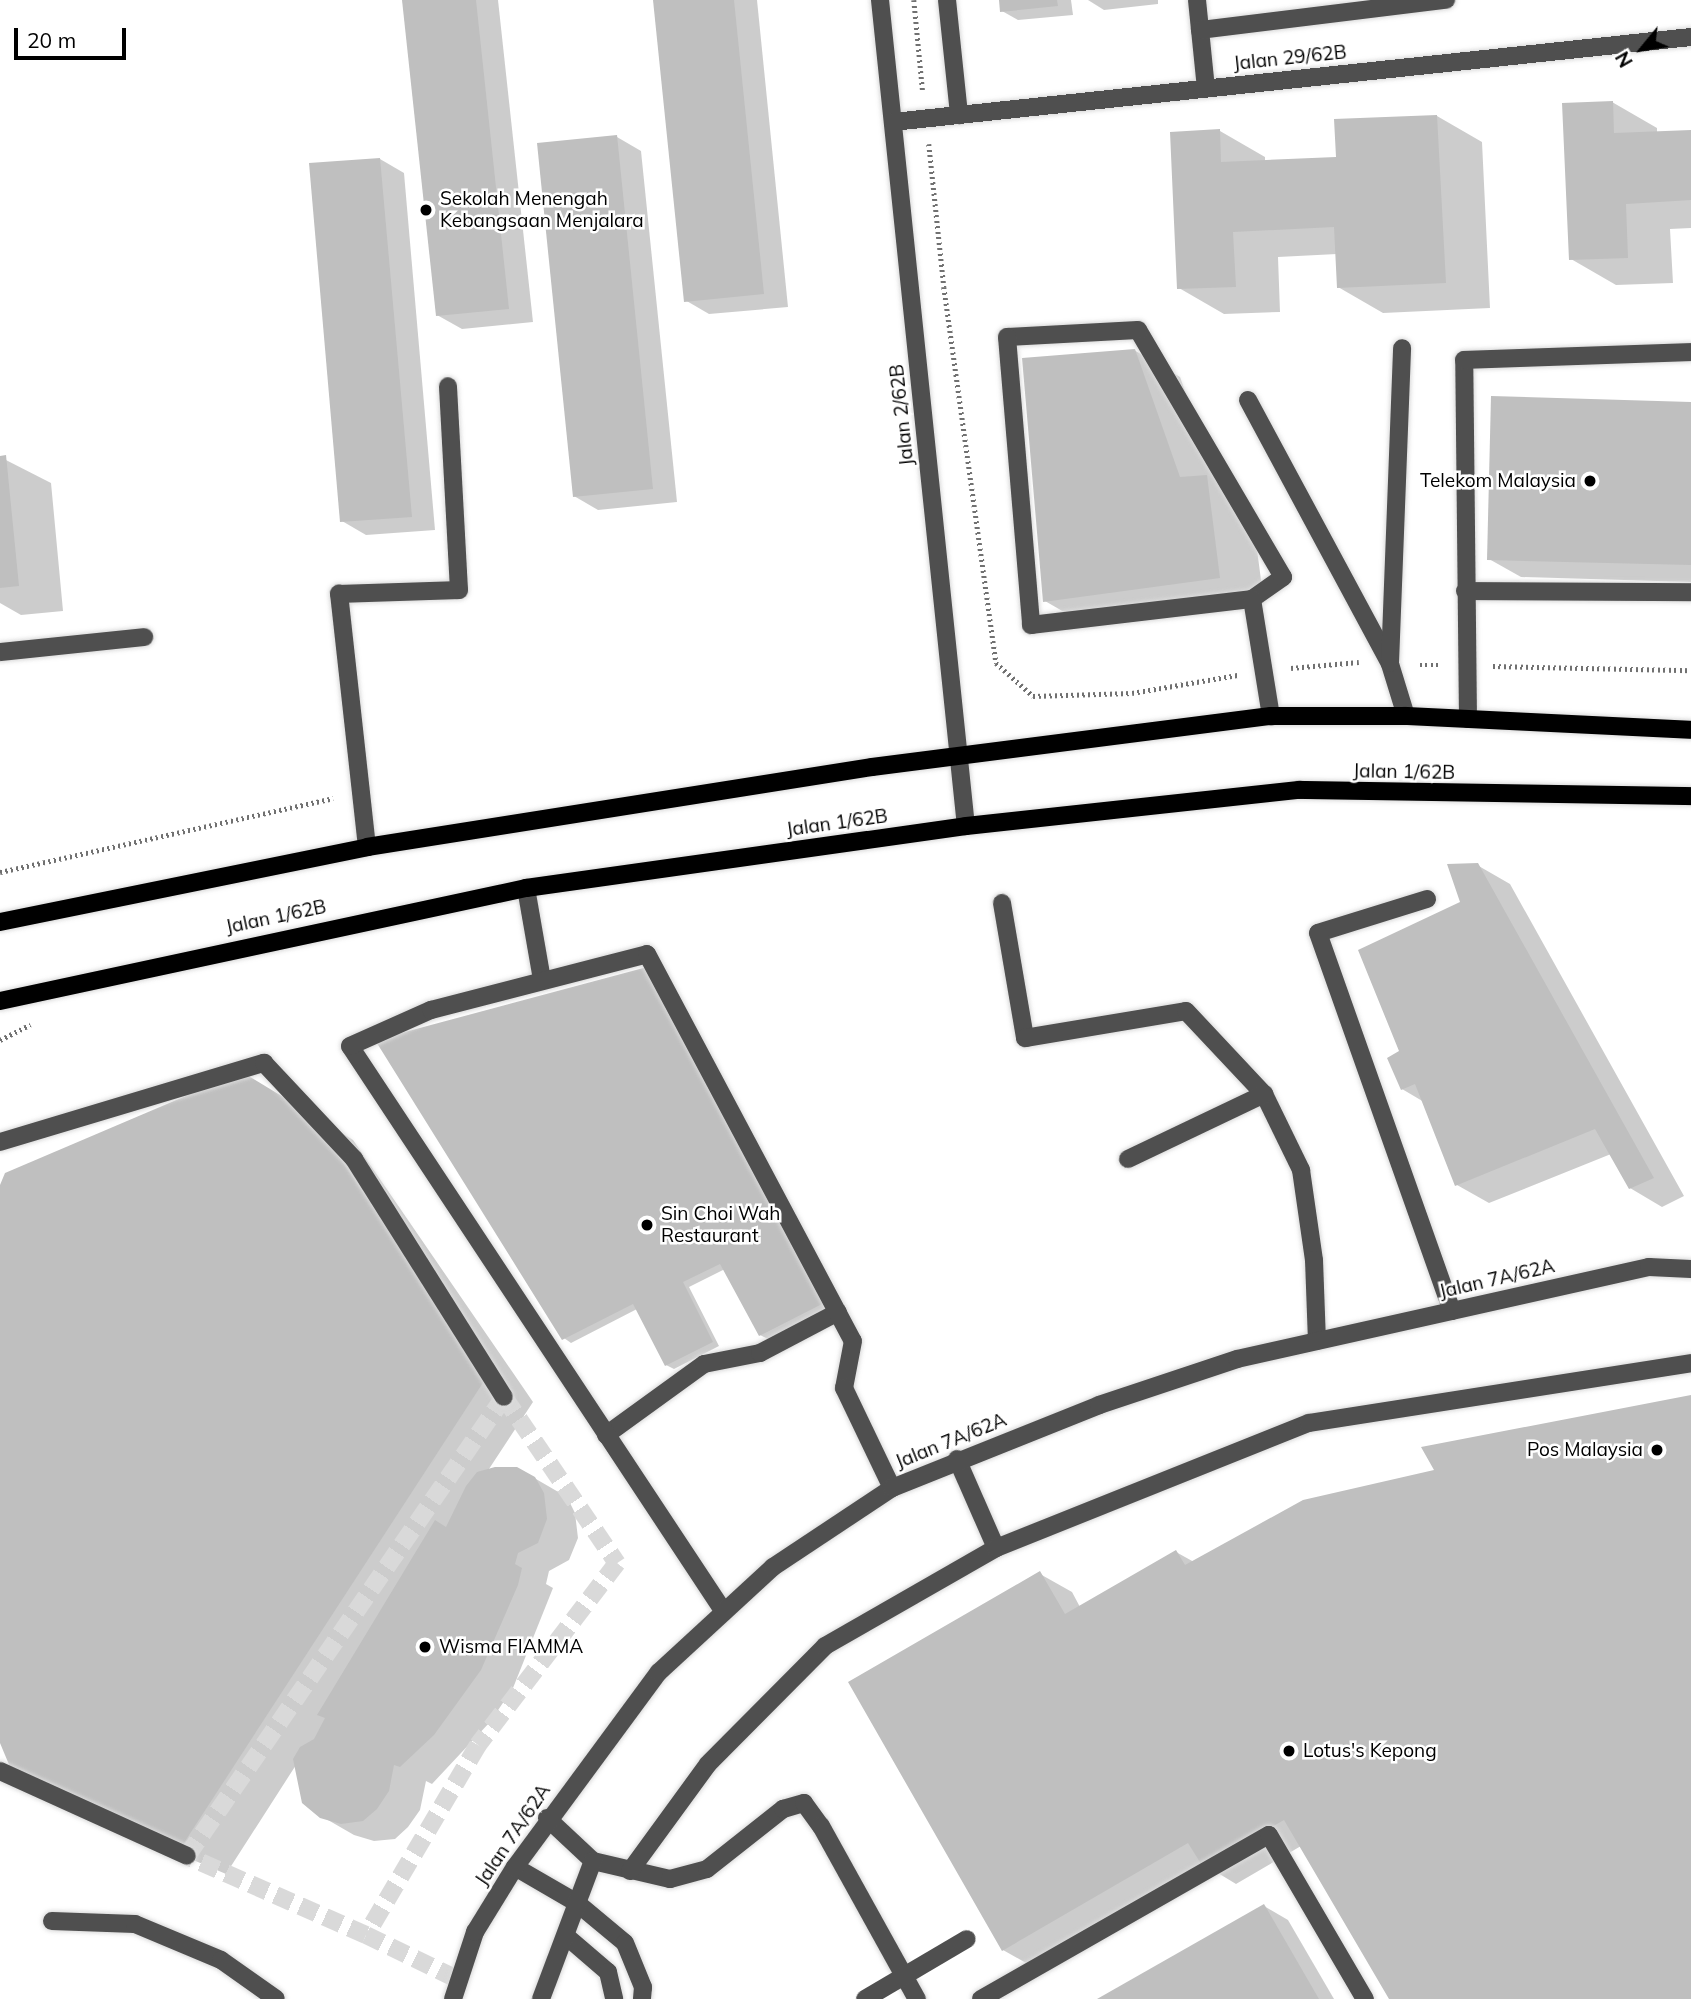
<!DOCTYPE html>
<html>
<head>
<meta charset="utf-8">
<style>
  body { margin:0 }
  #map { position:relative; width:1691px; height:1999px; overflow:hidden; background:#fff; font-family:Mulish,sans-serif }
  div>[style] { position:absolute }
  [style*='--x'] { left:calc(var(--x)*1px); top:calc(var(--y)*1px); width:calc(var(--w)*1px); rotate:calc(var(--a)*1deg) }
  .shadow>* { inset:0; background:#0003 }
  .building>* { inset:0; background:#bfbfbf }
  .minor-tunnel>* { height:18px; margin-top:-9px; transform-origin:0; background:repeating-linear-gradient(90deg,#d9d9d9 0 18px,transparent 0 27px) }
  .path>* { height:4.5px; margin-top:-2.25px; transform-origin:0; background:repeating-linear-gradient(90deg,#717171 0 2px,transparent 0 5.5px) }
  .roads { filter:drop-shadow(0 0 2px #dbdbdb) drop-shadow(0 0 2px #dbdbdb) }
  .minor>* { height:18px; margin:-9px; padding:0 9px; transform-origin:9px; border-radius:9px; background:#4f4f4f }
  .major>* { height:18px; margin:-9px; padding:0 9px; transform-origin:9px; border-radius:9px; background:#000 }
  .minor-bridge>* { height:18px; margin:-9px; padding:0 9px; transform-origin:9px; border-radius:9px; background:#4f4f4f }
  .dots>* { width:19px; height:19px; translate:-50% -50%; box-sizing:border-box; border:4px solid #fff; border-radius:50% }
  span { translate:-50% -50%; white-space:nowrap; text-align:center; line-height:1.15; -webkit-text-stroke:5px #fff; paint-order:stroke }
  .street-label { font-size:19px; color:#000 }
  .poi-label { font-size:19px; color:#000 }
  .left { translate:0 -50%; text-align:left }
  .right { translate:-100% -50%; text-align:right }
  .north { position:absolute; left:1607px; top:14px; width:70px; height:70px; -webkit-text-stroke:5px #fff; paint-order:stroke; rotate:240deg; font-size:19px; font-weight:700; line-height:28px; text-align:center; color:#000 }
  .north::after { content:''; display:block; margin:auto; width:24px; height:32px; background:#000; clip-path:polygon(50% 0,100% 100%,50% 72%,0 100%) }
  .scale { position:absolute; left:14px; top:28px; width:112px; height:32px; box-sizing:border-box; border:4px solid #000; border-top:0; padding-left:9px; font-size:21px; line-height:24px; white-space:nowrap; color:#000; -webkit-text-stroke:5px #fff; paint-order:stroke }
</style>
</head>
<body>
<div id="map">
  <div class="shadow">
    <i style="clip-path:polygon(404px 0,498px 0,533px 322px,462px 329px,437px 315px)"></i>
    <i style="clip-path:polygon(655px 0,757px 0,788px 307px,709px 314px,685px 300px)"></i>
    <i style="clip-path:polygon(1001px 0,1071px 0,1073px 15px,1018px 20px,1002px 11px)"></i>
    <i style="clip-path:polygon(1088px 0,1158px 0,1158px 4px,1104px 10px)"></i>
    <i style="clip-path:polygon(1612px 102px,1657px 128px,1657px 133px,1691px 131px,1691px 228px,1670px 229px,1673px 283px,1616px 285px,1571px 259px)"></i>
    <i style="clip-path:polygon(1437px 116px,1482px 142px,1490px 308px,1383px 313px,1338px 287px,1337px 254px,1278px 257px,1280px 312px,1224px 314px,1179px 288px,1220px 131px,1265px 157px,1265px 162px,1338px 158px)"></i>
    <i style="clip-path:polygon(617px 137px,641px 151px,677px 502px,598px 510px,574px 496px)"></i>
    <i style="clip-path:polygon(380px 159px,404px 173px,435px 530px,366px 535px,342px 521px)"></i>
    <i style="clip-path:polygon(1134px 350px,1180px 377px,1217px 483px,1251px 503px,1264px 603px,1090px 627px,1045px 601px)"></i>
    <i style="clip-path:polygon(1691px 404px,1691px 582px,1521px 577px,1489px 559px)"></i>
    <i style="clip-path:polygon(0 457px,51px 483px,63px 611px,21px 615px,0 603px)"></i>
    <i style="clip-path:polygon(1477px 865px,1510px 884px,1684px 1196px,1662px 1207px,1630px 1188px,1611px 1154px,1489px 1203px,1457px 1185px,1424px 1102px,1402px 1089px,1402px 1051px)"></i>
    <i style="clip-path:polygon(655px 973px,832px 1306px,768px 1339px,760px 1335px,725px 1269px,689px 1287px,719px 1346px,674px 1369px,666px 1365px,637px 1309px,571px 1343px,564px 1338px)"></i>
    <i style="clip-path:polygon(288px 1100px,353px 1140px,533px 1402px,487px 1472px,517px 1468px,567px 1497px,575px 1513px,578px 1538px,569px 1560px,549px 1571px,546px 1584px,553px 1588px,513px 1688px,490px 1722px,432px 1784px,426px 1781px,420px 1810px,408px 1827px,395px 1839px,374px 1841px,354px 1835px,321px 1816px,296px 1765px,226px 1874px,62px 1804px,0 1739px,0 1189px)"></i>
    <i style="clip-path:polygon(1691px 1396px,1691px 1999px,1391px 1999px,1301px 1846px,1236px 1884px,1208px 1867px,1035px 1968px,1003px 1950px,1040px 1574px,1072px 1592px,1080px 1607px,1176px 1552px,1194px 1562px,1437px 1471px)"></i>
    <i style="clip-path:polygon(1264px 1906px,1288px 1920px,1334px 1999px,1101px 1999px)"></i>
  </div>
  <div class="building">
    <i style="clip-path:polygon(402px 0,476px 0,509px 309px,436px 316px)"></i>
    <i style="clip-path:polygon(653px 0,734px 0,764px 294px,684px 302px)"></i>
    <i style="clip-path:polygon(999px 0,1057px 0,1058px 6px,1000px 12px)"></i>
    <i style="clip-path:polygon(1613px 101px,1614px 133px,1691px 130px,1691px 200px,1626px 204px,1628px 258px,1569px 260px,1562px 103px)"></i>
    <i style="clip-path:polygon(1437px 115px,1446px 283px,1337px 288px,1334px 227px,1233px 232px,1236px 287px,1177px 289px,1170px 132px,1220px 129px,1221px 162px,1336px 157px,1334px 119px)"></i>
    <i style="clip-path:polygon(617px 135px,653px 489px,573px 497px,537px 143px)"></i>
    <i style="clip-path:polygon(380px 158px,412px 517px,340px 522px,309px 163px)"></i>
    <i style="clip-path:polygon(1135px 349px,1180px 477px,1207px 475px,1220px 578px,1043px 602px,1022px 358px)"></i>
    <i style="clip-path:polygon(1491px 396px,1691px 402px,1691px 565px,1487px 560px)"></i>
    <i style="clip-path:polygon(6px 455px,19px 586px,0 588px,0 456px)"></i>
    <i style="clip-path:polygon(1478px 863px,1654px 1178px,1629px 1189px,1595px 1129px,1455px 1186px,1415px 1084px,1401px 1090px,1387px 1058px,1399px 1051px,1358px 950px,1460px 902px,1447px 864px)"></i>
    <i style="clip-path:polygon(647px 967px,826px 1302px,759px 1336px,720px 1264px,683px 1282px,713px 1342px,665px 1366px,633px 1304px,562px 1340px,375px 1040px)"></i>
    <i style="clip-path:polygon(242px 1072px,308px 1112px,488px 1375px,180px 1849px,15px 1779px,0 1743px,0 1185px,5px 1173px)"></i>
    <i style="clip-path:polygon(1691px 1395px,1691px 1999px,1389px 1999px,1284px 1820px,1203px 1867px,1188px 1843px,1002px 1951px,848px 1682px,1040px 1571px,1065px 1614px,1176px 1550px,1185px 1565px,1303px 1500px,1434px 1470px,1421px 1447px)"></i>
    <i style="clip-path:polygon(495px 1467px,517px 1467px,535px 1477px,544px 1493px,547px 1519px,538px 1543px,518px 1553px,515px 1564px,522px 1568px,518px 1585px,481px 1670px,434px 1735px,400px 1767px,394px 1765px,389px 1791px,377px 1809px,363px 1821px,341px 1824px,320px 1818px,302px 1803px,293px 1759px,300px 1747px,314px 1739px,325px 1718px,317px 1715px,435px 1520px,446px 1527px,466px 1486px,477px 1472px)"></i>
    <i style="clip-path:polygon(1264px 1904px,1319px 1999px,1097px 1999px)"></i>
  </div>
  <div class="minor-tunnel">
    <i style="--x:366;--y:1935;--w:196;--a:-156.2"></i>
    <i style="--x:187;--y:1856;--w:558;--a:-55.37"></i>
    <i style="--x:504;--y:1397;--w:201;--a:55.8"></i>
    <i style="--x:617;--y:1563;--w:229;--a:127.4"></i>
    <i style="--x:478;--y:1745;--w:221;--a:120.5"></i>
    <i style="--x:366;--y:1935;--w:103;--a:25.8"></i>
  </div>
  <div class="path">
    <i style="--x:914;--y:0;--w:93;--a:84.5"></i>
    <i style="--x:929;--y:144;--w:144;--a:84"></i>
    <i style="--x:944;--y:287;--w:380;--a:82.1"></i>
    <i style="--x:996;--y:663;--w:50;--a:41.7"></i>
    <i style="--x:1033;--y:696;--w:99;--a:-1.7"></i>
    <i style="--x:1132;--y:693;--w:107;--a:-9.7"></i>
    <i style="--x:1420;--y:665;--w:19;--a:0"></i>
    <i style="--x:1493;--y:666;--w:198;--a:1.2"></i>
    <i style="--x:1291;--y:668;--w:68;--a:-5"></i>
    <i style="--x:0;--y:872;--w:341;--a:-12.5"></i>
    <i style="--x:0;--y:1040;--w:34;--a:-27"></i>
  </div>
  <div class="roads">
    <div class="minor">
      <i style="--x:880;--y:0;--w:830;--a:84.06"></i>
      <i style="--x:947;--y:0;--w:116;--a:84"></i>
      <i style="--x:1197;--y:0;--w:88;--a:84.2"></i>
      <i style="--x:1200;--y:30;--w:248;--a:-7"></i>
      <i style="--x:893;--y:122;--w:803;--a:-6.08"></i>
      <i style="--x:1248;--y:400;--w:300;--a:61.7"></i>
      <i style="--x:1390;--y:664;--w:54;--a:72.9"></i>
      <i style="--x:1465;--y:591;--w:226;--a:0.3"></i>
      <i style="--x:1252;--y:599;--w:38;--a:-35"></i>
      <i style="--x:1283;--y:577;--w:286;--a:-120.4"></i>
      <i style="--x:1138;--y:330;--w:131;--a:176.9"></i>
      <i style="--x:1007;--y:337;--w:289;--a:85.2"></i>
      <i style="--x:1031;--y:625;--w:223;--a:-6.7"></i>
      <i style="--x:1252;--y:599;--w:119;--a:80.8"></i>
      <i style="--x:0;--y:652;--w:145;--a:-5.9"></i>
      <i style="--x:1390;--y:663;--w:315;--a:-87.8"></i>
      <i style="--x:1468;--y:719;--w:359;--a:-90.6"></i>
      <i style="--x:1464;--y:360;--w:227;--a:-2"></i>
      <i style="--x:367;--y:847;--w:255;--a:-96.3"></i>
      <i style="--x:339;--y:594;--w:120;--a:-1.9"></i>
      <i style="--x:459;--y:590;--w:204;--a:-93.1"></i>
      <i style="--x:526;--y:888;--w:93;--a:80.1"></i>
      <i style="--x:1427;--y:899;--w:114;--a:162.7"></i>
      <i style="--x:1318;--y:933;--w:401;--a:70.5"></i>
      <i style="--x:1002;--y:903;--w:137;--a:80.3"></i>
      <i style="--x:1025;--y:1038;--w:163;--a:-9.5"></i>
      <i style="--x:1186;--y:1011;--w:114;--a:46.8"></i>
      <i style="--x:1264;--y:1094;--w:85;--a:64"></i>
      <i style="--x:1301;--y:1170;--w:91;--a:81.8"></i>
      <i style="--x:1314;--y:1260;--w:81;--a:87.9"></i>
      <i style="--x:0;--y:1142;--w:276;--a:-16.7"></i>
      <i style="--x:264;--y:1063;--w:132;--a:46.8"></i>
      <i style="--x:354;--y:1159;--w:281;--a:57.8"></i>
      <i style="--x:1128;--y:1159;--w:151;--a:-25.5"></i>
      <i style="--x:606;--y:1435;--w:121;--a:-35.9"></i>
      <i style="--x:704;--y:1364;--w:57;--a:-11.1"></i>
      <i style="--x:760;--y:1353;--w:88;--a:-27.7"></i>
      <i style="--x:957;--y:1459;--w:97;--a:66.3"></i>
      <i style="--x:724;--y:1612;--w:678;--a:-123.46"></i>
      <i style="--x:350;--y:1046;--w:89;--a:-24"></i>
      <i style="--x:431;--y:1010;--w:223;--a:-14.5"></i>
      <i style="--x:647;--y:954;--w:438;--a:62"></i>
      <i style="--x:853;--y:1341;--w:48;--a:100.8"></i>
      <i style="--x:844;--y:1388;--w:111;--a:64.4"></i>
      <i style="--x:0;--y:1771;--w:205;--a:24.4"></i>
      <i style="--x:547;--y:1818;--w:63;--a:43.1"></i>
      <i style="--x:593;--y:1861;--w:79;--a:13.2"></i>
      <i style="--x:670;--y:1879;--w:38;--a:-15"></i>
      <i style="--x:707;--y:1869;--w:97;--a:-38.3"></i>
      <i style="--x:783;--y:1809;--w:22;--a:-16"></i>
      <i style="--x:804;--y:1803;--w:29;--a:54"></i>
      <i style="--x:821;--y:1826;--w:198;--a:61"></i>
      <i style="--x:515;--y:1867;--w:72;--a:30.1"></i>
      <i style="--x:577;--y:1903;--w:62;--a:39.8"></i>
      <i style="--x:625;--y:1943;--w:48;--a:67.8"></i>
      <i style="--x:643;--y:1987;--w:12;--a:95"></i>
      <i style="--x:630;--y:1871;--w:132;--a:-53.9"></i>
      <i style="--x:708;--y:1764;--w:166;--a:-45.2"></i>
      <i style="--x:825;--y:1646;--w:197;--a:-29.8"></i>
      <i style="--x:996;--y:1548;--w:337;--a:-21.8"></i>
      <i style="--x:1309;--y:1423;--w:387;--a:-8.9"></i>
      <i style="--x:52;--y:1921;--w:83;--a:2.1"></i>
      <i style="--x:135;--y:1924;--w:93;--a:22.7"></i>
      <i style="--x:221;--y:1960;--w:67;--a:35.3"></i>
      <i style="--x:566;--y:1936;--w:55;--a:40.6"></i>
      <i style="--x:608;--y:1972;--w:28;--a:77"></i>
      <i style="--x:453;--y:1999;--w:71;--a:-71.8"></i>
      <i style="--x:475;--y:1932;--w:76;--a:-58.4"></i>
      <i style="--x:515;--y:1867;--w:242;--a:-53.6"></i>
      <i style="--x:659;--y:1672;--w:155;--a:-42.6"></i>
      <i style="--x:773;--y:1567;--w:143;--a:-33.6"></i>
      <i style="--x:892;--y:1488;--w:223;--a:-21.8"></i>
      <i style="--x:1099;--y:1405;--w:145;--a:-18.4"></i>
      <i style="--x:1237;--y:1359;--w:422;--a:-12.6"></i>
      <i style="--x:1649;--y:1267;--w:42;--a:2.7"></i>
      <i style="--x:541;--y:1999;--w:147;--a:-69.4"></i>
      <i style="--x:981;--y:1999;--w:331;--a:-29.7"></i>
      <i style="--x:1269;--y:1835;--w:190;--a:59.7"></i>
    </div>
    <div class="major">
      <i style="--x:0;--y:922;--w:375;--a:-11.5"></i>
      <i style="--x:367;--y:847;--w:511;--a:-9"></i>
      <i style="--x:872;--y:767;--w:402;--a:-7.3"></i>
      <i style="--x:1271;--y:716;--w:135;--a:0"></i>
      <i style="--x:1406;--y:716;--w:285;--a:2.8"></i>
      <i style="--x:0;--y:1001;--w:538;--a:-12.12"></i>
      <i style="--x:526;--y:888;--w:444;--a:-8"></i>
      <i style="--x:966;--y:826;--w:335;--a:-6.2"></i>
      <i style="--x:1299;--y:790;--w:392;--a:0.9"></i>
    </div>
  </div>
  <div class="minor-bridge">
    <i style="--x:865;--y:1999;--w:118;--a:-30.5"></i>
  </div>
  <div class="dots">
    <i style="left:426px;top:210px;background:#000"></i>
    <i style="left:1590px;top:481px;background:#000"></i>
    <i style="left:647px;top:1225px;background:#000"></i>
    <i style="left:1657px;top:1450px;background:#000"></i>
    <i style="left:425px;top:1647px;background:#000"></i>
    <i style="left:1289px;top:1751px;background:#000"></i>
  </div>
  <div class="street-label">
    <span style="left:1290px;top:58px;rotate:-6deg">Jalan 29/62B</span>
    <span style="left:902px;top:415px;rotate:-96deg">Jalan 2/62B</span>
    <span style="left:1404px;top:772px;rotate:1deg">Jalan 1/62B</span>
    <span style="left:837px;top:823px;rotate:-8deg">Jalan 1/62B</span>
    <span style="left:276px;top:917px;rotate:-12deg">Jalan 1/62B</span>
    <span style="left:1497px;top:1279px;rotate:-13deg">Jalan 7A/62A</span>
    <span style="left:951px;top:1441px;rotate:-22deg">Jalan 7A/62A</span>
    <span style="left:513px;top:1835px;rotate:-56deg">Jalan 7A/62A</span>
  </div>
  <div class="poi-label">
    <span class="left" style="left:440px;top:210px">Sekolah Menengah<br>Kebangsaan Menjalara</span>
    <span class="right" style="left:1576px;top:481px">Telekom Malaysia</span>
    <span class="left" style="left:661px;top:1225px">Sin Choi Wah<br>Restaurant</span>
    <span class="right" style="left:1643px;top:1450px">Pos Malaysia</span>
    <span class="left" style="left:439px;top:1647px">Wisma FIAMMA</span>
    <span class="left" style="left:1303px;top:1751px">Lotus's Kepong</span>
  </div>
  <div class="north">N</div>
  <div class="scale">20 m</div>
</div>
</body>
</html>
